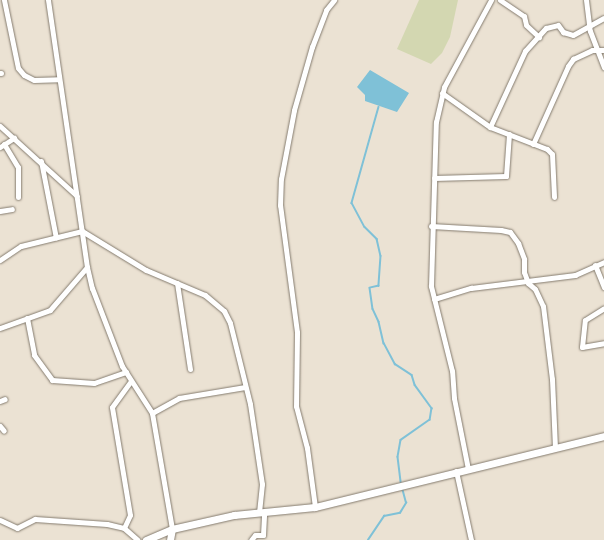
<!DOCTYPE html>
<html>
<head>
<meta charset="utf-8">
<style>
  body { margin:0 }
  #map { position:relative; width:604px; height:540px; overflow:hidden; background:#ebe2d3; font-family:"Work Sans",sans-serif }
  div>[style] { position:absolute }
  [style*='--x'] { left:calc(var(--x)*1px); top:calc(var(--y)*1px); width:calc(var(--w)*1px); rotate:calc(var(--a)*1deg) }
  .green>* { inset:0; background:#d3d7b1 }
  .water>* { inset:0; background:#7fc1d7 }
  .stream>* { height:1.5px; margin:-0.75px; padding:0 0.75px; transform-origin:0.75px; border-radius:0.75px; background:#7fc1d7 }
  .roads { filter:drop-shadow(0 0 1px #847b6e) drop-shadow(0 0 1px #847b6e) }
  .street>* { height:5px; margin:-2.5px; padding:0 2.5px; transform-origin:2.5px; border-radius:2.5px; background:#fff }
  .secondary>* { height:7px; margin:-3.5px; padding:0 3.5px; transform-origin:3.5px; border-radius:3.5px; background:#fff }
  span { translate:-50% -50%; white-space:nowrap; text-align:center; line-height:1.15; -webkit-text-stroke:4px #f8efe0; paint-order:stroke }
</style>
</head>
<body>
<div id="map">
  <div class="green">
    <i style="clip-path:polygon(419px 0,458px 0,450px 37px,442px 53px,431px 64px,397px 49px)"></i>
  </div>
  <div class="water">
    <i style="clip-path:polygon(370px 70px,409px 93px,397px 112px,365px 101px,365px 95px,357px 87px)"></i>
  </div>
  <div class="stream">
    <i style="--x:379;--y:107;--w:100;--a:105.7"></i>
    <i style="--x:352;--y:203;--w:27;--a:62"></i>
    <i style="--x:365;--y:227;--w:17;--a:45"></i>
    <i style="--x:377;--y:239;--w:17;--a:77"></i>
    <i style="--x:381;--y:256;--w:30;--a:94"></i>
    <i style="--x:379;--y:286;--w:9;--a:167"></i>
    <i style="--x:370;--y:288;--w:21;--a:82"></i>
    <i style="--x:373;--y:309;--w:14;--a:65"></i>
    <i style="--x:379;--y:322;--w:22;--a:77"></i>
    <i style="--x:384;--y:343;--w:24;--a:62"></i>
    <i style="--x:395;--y:364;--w:20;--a:33"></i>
    <i style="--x:412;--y:375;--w:10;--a:73"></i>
    <i style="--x:415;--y:385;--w:29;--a:54"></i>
    <i style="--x:432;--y:408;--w:12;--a:99"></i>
    <i style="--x:430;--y:420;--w:35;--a:145"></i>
    <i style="--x:401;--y:440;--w:17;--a:100"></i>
    <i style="--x:398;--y:457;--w:25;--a:83"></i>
    <i style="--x:368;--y:540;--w:29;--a:-56"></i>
    <i style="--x:384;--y:516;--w:16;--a:-11"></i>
    <i style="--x:400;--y:513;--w:12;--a:-59"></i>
    <i style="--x:406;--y:503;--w:16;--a:-105"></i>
  </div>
  <div class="roads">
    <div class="street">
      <i style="--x:4;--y:0;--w:69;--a:78.4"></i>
      <i style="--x:18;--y:68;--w:9;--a:49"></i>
      <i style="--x:24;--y:75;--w:11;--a:27"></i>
      <i style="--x:34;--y:80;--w:25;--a:-2"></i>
      <i style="--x:48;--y:0;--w:270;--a:81.7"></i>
      <i style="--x:87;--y:267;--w:22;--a:77"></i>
      <i style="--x:92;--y:288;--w:84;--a:69"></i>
      <i style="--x:122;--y:366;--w:56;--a:57.4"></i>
      <i style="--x:152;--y:413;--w:118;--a:80.2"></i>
      <i style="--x:500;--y:0;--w:29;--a:34"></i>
      <i style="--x:524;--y:16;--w:9;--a:77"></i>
      <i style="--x:526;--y:25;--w:18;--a:43"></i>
      <i style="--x:586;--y:0;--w:31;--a:83"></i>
      <i style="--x:590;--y:31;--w:39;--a:69"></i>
      <i style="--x:0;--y:73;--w:1;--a:0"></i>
      <i style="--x:442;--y:93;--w:59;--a:35.3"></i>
      <i style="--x:490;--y:127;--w:61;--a:21.1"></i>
      <i style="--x:547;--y:149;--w:7;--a:45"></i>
      <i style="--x:552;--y:154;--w:43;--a:87.3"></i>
      <i style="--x:0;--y:126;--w:104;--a:42.3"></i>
      <i style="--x:490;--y:127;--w:84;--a:-65.3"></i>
      <i style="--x:525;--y:51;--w:31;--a:-48"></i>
      <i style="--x:546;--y:28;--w:12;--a:-14"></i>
      <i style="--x:558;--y:25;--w:9;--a:54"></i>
      <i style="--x:563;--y:32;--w:10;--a:17"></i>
      <i style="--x:573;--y:35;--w:35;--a:-29"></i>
      <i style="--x:4;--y:144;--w:27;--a:59"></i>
      <i style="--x:18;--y:167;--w:30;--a:90"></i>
      <i style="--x:533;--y:144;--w:85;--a:-65.8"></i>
      <i style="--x:568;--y:66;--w:9;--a:-54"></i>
      <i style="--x:573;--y:59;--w:21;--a:-25"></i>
      <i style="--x:592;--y:50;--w:12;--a:0"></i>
      <i style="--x:0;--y:147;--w:17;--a:-33"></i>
      <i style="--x:41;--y:161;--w:78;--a:79"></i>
      <i style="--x:434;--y:178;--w:72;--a:-1.6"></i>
      <i style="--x:506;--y:176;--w:42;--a:-85.9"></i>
      <i style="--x:0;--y:211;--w:12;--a:-9"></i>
      <i style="--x:431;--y:226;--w:70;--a:3.3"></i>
      <i style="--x:501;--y:230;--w:9;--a:13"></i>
      <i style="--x:510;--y:232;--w:14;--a:54"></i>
      <i style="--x:518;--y:243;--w:17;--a:69"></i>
      <i style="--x:524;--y:259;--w:13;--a:90"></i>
      <i style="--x:524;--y:272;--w:12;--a:70"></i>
      <i style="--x:528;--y:283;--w:9;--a:41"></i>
      <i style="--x:535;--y:289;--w:19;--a:65"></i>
      <i style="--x:543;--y:306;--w:74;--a:83"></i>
      <i style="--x:552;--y:379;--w:68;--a:87.5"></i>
      <i style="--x:0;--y:260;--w:25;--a:-34"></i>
      <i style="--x:21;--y:246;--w:63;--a:-13.8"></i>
      <i style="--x:82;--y:231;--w:75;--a:31.4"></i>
      <i style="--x:146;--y:270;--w:64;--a:23"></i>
      <i style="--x:205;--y:295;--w:25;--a:40"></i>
      <i style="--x:224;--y:311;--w:13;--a:63"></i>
      <i style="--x:230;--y:323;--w:83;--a:76.1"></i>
      <i style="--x:250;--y:404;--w:81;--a:81.5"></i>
      <i style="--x:262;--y:484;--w:29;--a:96"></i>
      <i style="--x:595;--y:265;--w:24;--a:68"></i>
      <i style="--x:177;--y:283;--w:87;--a:81.4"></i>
      <i style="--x:434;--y:299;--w:39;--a:-17"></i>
      <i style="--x:471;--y:288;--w:105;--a:-7.1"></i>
      <i style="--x:575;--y:275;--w:32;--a:-24"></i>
      <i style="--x:27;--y:318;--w:38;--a:79"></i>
      <i style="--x:34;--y:355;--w:31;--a:54"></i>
      <i style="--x:52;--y:380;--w:42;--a:4.1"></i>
      <i style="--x:94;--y:383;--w:34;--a:-19"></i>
      <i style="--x:0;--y:328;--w:53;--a:-19.8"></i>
      <i style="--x:50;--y:310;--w:57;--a:-49.3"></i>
      <i style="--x:582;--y:347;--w:27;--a:-84"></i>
      <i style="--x:585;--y:320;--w:22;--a:-32"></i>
      <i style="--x:582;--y:347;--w:22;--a:-10"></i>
      <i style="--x:0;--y:401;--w:5;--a:-22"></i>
      <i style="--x:152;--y:413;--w:31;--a:-29"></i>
      <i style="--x:179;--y:398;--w:67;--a:-9.5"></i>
      <i style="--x:0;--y:426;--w:6;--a:51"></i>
      <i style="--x:468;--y:469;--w:72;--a:-101.2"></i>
      <i style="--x:454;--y:398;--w:27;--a:-94"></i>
      <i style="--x:452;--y:371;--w:88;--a:-103.9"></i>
      <i style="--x:431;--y:286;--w:164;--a:-88.3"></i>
      <i style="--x:436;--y:122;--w:36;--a:-77"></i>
      <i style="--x:444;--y:87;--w:99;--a:-61.6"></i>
      <i style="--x:456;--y:471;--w:71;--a:77.7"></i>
      <i style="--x:315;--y:507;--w:60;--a:-97.7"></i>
      <i style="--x:307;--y:448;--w:43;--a:-104.7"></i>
      <i style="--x:296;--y:406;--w:74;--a:-89.2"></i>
      <i style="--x:297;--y:332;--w:128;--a:-97.6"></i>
      <i style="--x:280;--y:205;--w:26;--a:-88"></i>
      <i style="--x:281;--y:179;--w:70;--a:-79.3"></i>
      <i style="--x:294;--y:110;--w:66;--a:-74.1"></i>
      <i style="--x:312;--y:47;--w:40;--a:-69"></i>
      <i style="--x:326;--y:10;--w:13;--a:-51"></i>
      <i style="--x:0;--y:520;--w:19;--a:25"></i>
      <i style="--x:17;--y:528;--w:20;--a:-27"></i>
      <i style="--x:35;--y:519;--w:72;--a:4"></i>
      <i style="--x:107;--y:524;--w:17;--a:13"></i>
      <i style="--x:124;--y:528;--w:18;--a:41"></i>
      <i style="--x:124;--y:528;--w:14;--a:-65"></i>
      <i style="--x:130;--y:515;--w:109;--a:-99.5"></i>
      <i style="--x:112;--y:407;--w:32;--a:-54"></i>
      <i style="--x:251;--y:540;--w:6;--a:-51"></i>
      <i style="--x:255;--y:535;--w:8;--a:0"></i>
      <i style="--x:263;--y:535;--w:22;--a:-87"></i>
    </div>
    <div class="secondary">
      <i style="--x:146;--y:540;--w:28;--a:-23"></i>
      <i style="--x:172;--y:529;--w:64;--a:-12.7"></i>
      <i style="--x:234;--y:515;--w:81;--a:-5.6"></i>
      <i style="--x:315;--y:507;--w:298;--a:-13.8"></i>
      <i style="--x:170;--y:540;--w:11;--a:-80"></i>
    </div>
  </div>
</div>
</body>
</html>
